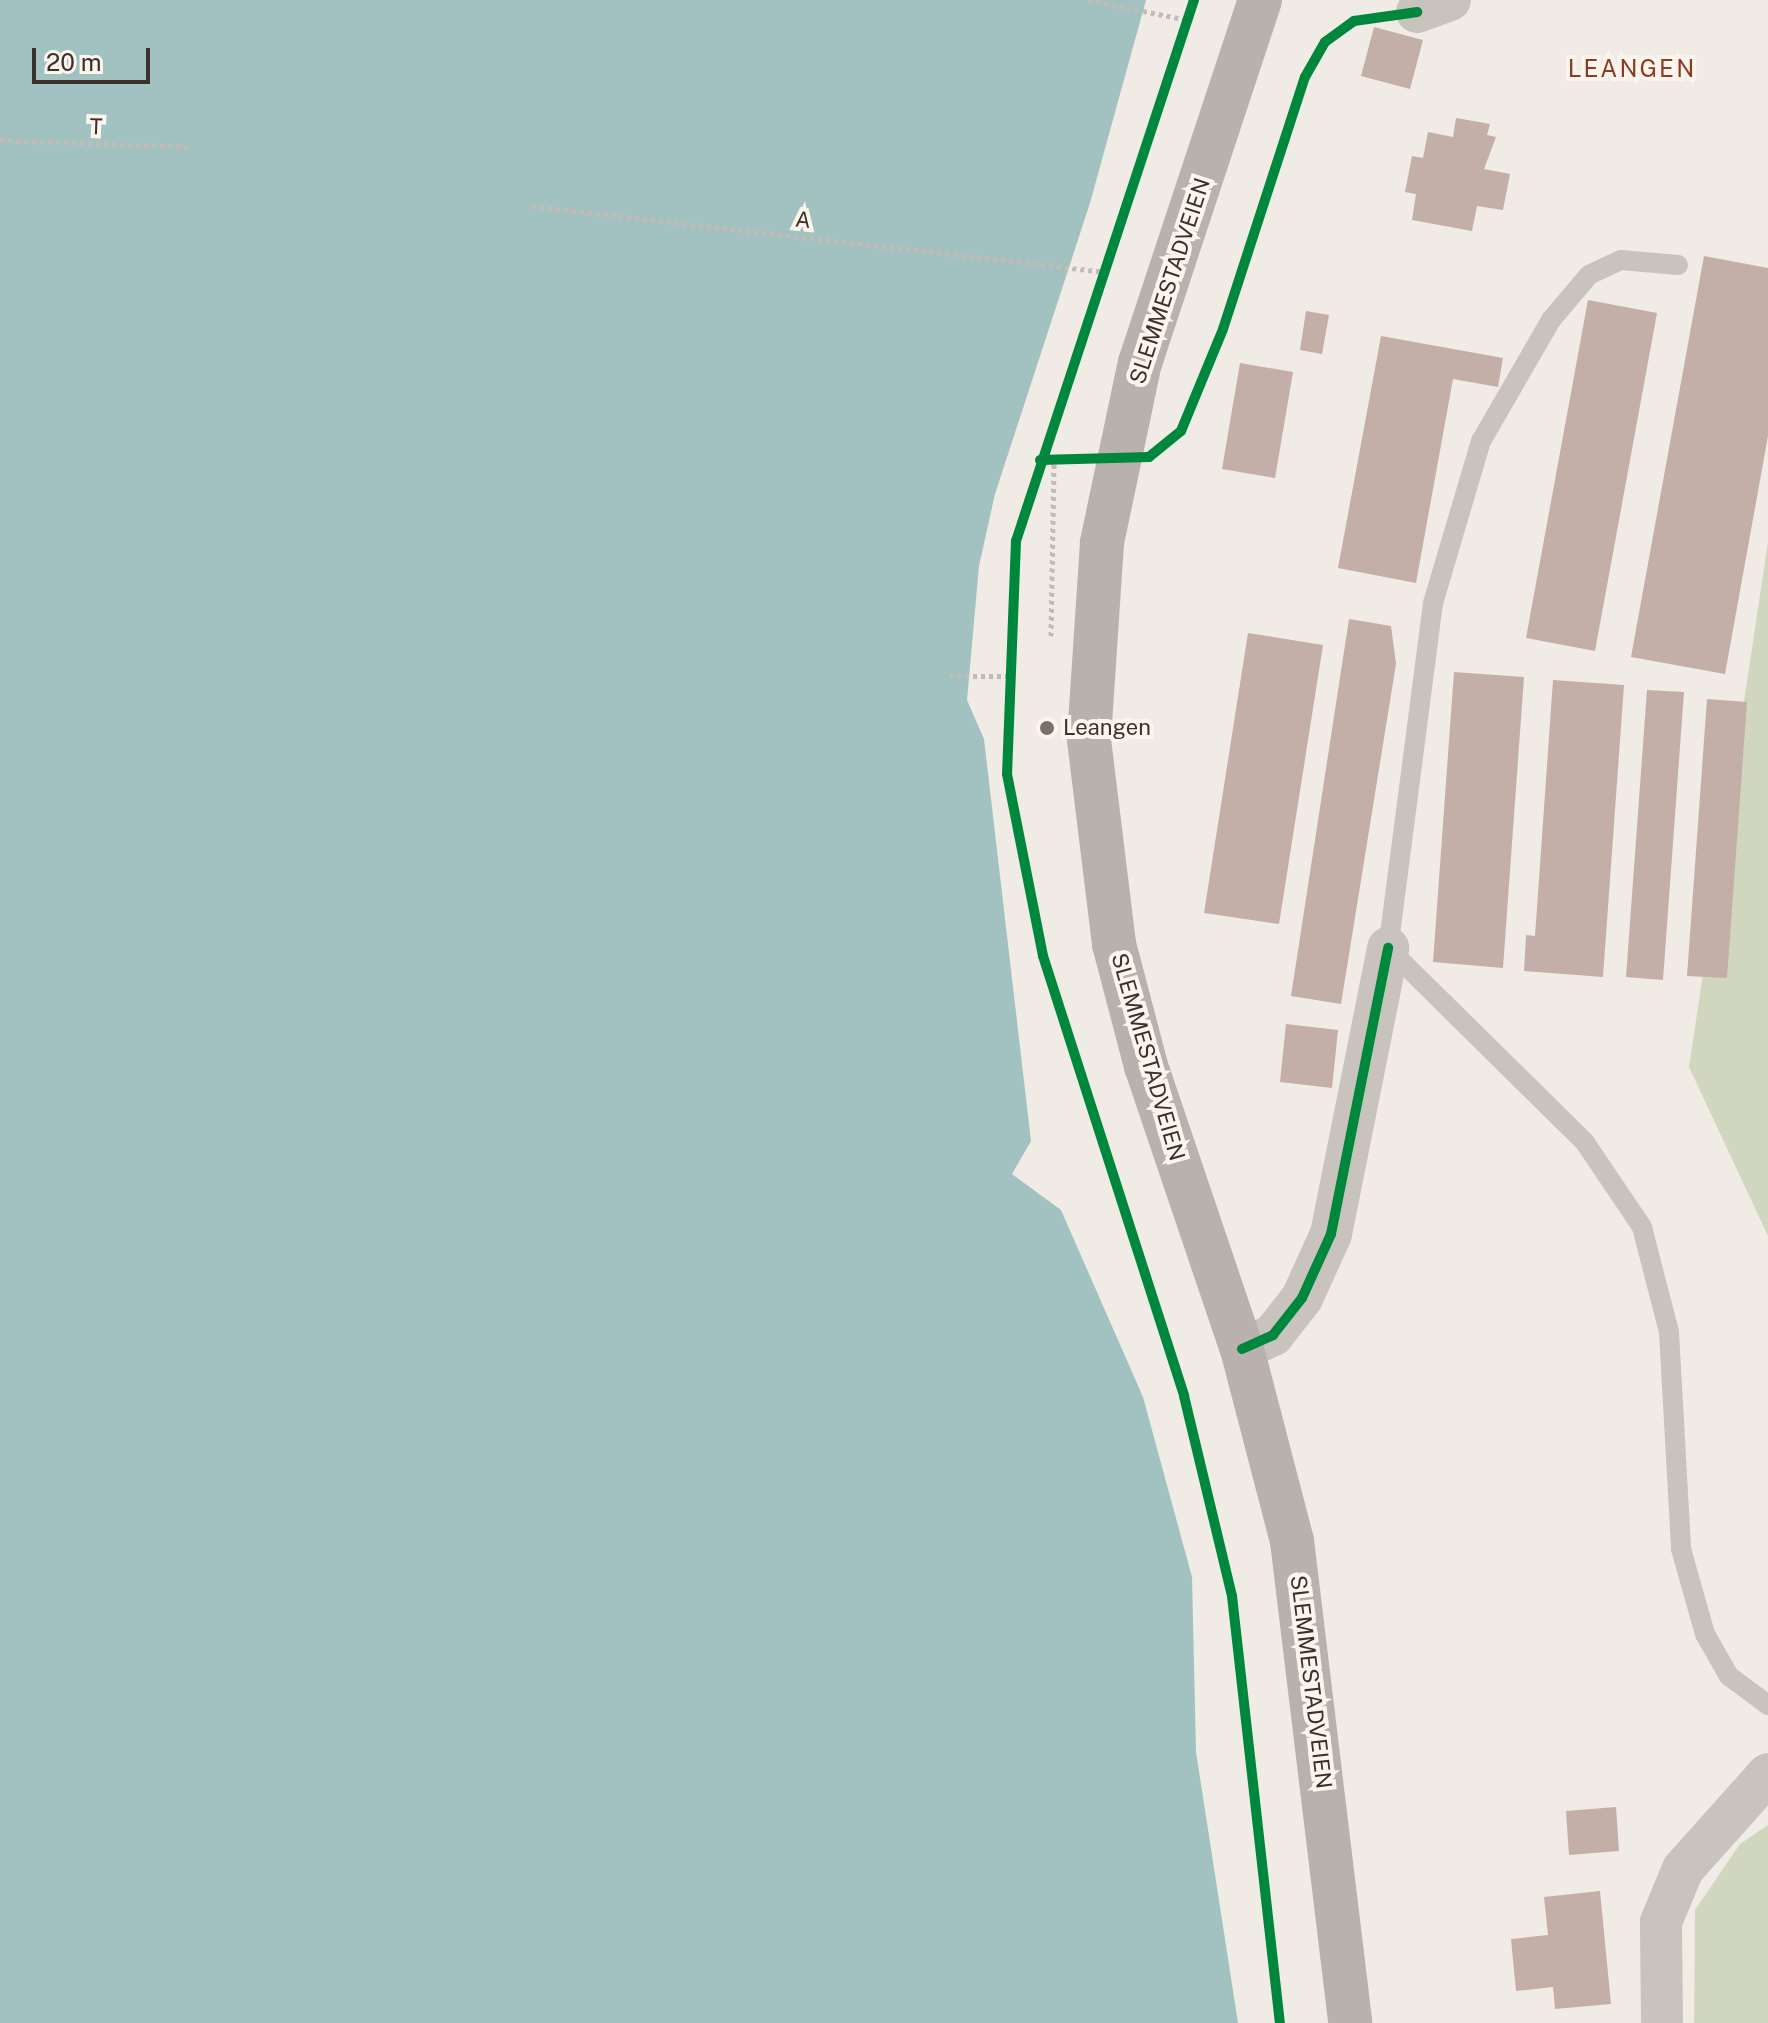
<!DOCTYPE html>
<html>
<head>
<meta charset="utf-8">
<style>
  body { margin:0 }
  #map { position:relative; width:1768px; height:2023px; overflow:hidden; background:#f0ebe5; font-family:"Public Sans",sans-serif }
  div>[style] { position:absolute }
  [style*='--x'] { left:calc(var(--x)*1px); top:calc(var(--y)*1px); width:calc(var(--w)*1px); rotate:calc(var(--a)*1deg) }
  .green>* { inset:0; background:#d1d6bf }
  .water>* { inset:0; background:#a1c2c1 }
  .building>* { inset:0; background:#c3afa7 }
  .path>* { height:5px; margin-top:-2.5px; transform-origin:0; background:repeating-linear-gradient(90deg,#c2bbb6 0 4px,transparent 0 8px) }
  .lane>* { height:20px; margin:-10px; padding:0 10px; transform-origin:10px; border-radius:10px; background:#c9c3be }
  .street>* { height:42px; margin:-21px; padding:0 21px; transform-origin:21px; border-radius:21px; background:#c9c3be }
  .primary>* { height:44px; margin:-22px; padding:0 22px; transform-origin:22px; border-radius:22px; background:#b8b1ad }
  .cycleway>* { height:10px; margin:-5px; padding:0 5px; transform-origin:5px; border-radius:5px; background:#00873e }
  .dots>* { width:22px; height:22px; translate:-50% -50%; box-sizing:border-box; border:4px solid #fbf5ee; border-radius:50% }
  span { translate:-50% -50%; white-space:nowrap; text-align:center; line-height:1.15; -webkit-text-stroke:8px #fbf5ee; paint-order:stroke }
  .street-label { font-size:22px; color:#3b302b }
  .poi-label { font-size:22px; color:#3b302b }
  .left { translate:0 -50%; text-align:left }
  .neighbourhood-label { font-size:24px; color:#8c3b22; letter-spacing:2px }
  .scale { position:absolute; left:32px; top:48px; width:118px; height:36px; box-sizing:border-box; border:4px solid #3b302b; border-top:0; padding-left:10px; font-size:24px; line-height:28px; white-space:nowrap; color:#3b302b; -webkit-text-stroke:6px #fbf5ee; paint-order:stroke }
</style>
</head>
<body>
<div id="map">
  <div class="green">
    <i style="clip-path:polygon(1768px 542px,1768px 1236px,1689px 1067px)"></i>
    <i style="clip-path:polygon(1768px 1825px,1768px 2023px,1694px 2023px,1695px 1910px,1740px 1844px)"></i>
  </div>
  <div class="water">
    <i style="clip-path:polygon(0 0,1146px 0,1090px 203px,995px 494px,979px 566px,967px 700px,984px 739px,1031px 1141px,1012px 1174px,1061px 1210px,1143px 1397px,1192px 1577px,1196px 1752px,1238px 2023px,0 2023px)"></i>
  </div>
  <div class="building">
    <i style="clip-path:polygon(1374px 27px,1423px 40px,1410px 89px,1361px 76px)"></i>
    <i style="clip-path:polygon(1456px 118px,1490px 124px,1487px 135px,1496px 137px,1484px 169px,1510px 174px,1503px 210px,1477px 206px,1472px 231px,1412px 220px,1416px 194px,1405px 192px,1412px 156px,1423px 158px,1428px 132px,1453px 137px)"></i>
    <i style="clip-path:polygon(1704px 256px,1768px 268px,1768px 436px,1725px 674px,1631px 657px)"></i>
    <i style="clip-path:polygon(1588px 300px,1657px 313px,1595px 651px,1526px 638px)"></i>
    <i style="clip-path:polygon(1306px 311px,1329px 315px,1322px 354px,1300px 350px)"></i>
    <i style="clip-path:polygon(1381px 336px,1503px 358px,1498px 387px,1453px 379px,1416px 583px,1338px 568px)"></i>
    <i style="clip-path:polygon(1240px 363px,1293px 372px,1275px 478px,1222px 469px)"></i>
    <i style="clip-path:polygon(1349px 619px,1391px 626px,1396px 664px,1341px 1004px,1291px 996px)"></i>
    <i style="clip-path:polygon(1248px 633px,1323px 645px,1279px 924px,1204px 913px)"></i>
    <i style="clip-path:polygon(1454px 672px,1524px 677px,1503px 968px,1433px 962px)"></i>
    <i style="clip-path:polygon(1553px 680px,1624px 685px,1603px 977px,1524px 971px,1526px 935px,1535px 936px)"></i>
    <i style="clip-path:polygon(1647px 690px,1684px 692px,1663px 980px,1626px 977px)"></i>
    <i style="clip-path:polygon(1707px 699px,1747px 702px,1727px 978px,1687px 976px)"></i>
    <i style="clip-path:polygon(1286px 1024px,1338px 1030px,1332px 1088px,1280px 1082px)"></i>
    <i style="clip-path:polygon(1616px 1807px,1619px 1851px,1569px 1855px,1566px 1811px)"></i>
    <i style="clip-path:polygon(1600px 1891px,1611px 2004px,1555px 2009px,1553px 1987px,1516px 1991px,1511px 1939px,1548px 1935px,1544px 1897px)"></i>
  </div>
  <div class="path">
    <i style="--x:1088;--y:0;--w:102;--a:11.3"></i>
    <i style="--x:0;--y:140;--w:190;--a:2.1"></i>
    <i style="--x:532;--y:206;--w:578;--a:6.56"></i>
    <i style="--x:1051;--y:636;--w:174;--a:-89"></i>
    <i style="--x:949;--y:676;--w:57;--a:0"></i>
  </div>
  <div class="lane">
    <i style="--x:1678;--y:265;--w:57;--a:-175"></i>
    <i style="--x:1621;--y:260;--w:35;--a:155"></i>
    <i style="--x:1589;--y:275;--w:59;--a:130.2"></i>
    <i style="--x:1551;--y:320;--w:140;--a:120"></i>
    <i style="--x:1481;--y:441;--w:169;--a:106.5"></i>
    <i style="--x:1433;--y:603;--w:348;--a:97.4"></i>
    <i style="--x:1388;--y:948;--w:275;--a:44.6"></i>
    <i style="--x:1584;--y:1141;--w:104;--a:56"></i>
    <i style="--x:1642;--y:1227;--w:108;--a:75.6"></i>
    <i style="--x:1669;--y:1332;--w:217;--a:86.8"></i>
    <i style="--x:1681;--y:1549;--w:88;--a:74.2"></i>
    <i style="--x:1705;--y:1634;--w:48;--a:60.3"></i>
    <i style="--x:1729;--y:1676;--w:49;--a:36.6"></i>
  </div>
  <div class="street">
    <i style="--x:1417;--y:12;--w:35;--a:-20"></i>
    <i style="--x:1242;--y:1349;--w:34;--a:-24"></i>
    <i style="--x:1273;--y:1335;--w:47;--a:-51.9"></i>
    <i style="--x:1302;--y:1298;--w:70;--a:-65.6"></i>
    <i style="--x:1331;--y:1234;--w:292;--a:-78.7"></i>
    <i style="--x:1662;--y:2023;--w:101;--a:-90.6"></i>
    <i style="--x:1661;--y:1922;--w:57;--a:-67.5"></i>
    <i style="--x:1683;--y:1869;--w:127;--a:-48.2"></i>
  </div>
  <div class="primary">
    <i style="--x:1260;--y:0;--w:381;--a:108.3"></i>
    <i style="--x:1140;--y:362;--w:185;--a:101.9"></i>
    <i style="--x:1102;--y:543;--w:197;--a:93.8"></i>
    <i style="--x:1089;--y:740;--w:206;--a:83"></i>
    <i style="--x:1114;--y:944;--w:126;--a:75.3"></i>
    <i style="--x:1146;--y:1066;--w:299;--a:71.3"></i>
    <i style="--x:1242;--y:1349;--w:198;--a:75.4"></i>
    <i style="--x:1292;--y:1541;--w:485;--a:83.1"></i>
  </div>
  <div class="cycleway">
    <i style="--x:1194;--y:0;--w:570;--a:108.21"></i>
    <i style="--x:1016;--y:541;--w:233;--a:92.2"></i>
    <i style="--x:1007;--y:774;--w:186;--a:78.8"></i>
    <i style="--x:1043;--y:956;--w:462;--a:72.2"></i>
    <i style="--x:1184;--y:1396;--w:206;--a:76.5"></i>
    <i style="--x:1232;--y:1596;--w:430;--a:83.6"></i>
    <i style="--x:1040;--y:460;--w:109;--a:-1.6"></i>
    <i style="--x:1149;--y:457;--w:41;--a:-39.1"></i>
    <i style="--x:1181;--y:431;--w:110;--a:-67.6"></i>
    <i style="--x:1223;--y:329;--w:265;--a:-72"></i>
    <i style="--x:1305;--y:77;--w:40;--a:-60.3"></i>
    <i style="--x:1325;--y:42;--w:36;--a:-36"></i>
    <i style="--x:1354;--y:21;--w:64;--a:-8.1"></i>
    <i style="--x:1242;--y:1349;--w:34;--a:-24"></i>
    <i style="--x:1273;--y:1335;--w:47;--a:-51.9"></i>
    <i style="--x:1302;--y:1298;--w:70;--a:-65.6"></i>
    <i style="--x:1331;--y:1234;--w:292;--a:-78.7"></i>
  </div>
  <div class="dots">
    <i style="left:1047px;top:728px;background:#7a716c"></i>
  </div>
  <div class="street-label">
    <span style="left:96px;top:127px;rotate:2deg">T</span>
    <span style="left:803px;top:220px;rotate:6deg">A</span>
    <span style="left:1170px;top:281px;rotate:-72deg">SLEMMESTADVEIEN</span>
    <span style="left:1148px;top:1057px;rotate:74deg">SLEMMESTADVEIEN</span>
    <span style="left:1311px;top:1682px;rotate:83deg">SLEMMESTADVEIEN</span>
  </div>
  <div class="poi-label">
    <span class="left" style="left:1063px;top:728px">Leangen</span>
  </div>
  <div class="neighbourhood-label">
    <span style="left:1632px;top:69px">LEANGEN</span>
  </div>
  <div class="scale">20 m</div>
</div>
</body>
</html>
